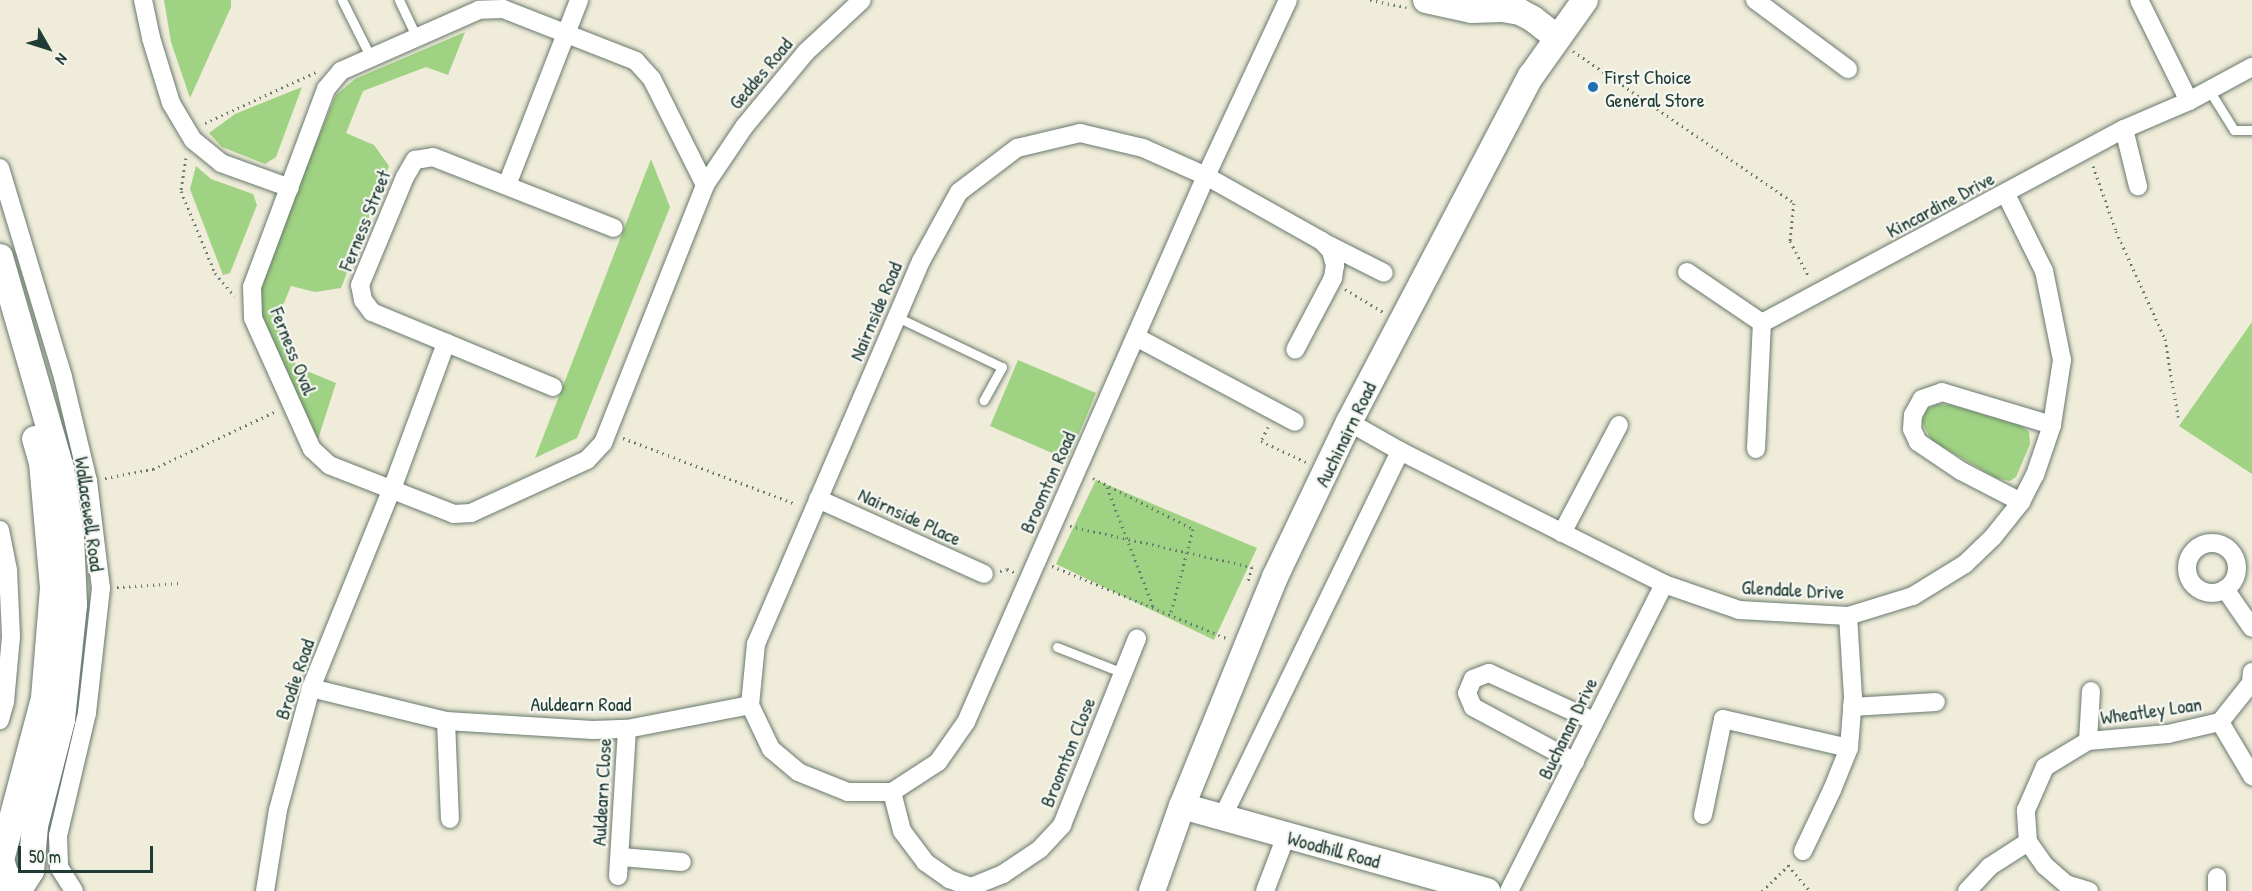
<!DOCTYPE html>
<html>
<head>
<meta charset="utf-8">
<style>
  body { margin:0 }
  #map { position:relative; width:2252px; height:891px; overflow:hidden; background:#efecd9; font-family:"Patrick Hand",sans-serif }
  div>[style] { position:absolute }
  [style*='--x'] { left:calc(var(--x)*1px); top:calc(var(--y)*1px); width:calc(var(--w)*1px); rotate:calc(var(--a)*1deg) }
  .green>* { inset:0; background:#9fd282 }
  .path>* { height:3px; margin-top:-1.5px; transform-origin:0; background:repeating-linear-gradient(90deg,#687a6e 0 1.5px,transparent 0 6px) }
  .roads { filter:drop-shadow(0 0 2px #687a6e) drop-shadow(0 0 2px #687a6e) }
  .lane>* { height:9px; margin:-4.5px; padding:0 4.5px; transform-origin:4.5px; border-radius:4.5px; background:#fff }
  .street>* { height:18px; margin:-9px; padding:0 9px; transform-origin:9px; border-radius:9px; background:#fff }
  .street>.ring { margin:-9px; padding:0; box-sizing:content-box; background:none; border:18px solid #fff; border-radius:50% }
  .secondary>* { height:26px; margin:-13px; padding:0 13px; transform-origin:13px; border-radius:13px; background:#fff }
  .dots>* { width:16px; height:16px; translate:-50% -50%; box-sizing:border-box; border:3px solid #f6f6f2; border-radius:50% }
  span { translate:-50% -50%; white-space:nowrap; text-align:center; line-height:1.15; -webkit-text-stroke:4.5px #f6f6f2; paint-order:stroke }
  .street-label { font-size:20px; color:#1f3d34 }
  .poi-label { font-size:20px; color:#1f3d34 }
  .left { translate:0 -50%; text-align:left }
  .north { position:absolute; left:18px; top:18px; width:60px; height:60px; -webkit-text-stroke:4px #f6f6f2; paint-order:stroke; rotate:129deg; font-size:16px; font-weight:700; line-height:24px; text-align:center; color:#1f3d34 }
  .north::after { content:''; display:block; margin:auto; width:21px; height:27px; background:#1f3d34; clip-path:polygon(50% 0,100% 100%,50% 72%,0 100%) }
  .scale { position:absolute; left:18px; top:846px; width:135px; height:27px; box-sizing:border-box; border:3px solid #1f3d34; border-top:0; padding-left:8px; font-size:18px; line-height:21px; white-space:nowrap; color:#1f3d34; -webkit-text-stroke:4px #f6f6f2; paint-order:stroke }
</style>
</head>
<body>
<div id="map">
  <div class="green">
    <i style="clip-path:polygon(164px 0,231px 0,231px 7px,190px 98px,171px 42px)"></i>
    <i style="clip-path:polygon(465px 32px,448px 75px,426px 67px,363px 91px,346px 133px,374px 145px,389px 166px,341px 288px,315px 292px,291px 286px,276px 322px,297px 367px,336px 383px,318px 439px,257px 307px,257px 285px,336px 95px,355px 79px)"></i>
    <i style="clip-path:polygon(302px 87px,276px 157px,265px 164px,222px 147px,209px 133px,235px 114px)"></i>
    <i style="clip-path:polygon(651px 159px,670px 207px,577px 438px,535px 458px)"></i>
    <i style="clip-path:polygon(196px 166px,211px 179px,253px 194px,257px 205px,230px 273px,223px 275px,190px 189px)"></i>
    <i style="clip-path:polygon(2252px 322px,2252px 474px,2179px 426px)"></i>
    <i style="clip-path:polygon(1018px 360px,1096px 393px,1068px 460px,990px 426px)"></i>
    <i style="clip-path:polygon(1937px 404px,1951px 405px,2022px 426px,2029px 432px,2030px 444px,2016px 477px,2010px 481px,1996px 478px,1931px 440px,1922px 422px,1926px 410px)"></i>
    <i style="clip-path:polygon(1096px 480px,1257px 548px,1214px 640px,1056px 564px)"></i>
  </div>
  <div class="path">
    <i style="--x:1370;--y:0;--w:37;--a:11"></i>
    <i style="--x:1573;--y:51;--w:268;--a:34.5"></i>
    <i style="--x:1794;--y:203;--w:38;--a:96"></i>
    <i style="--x:1790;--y:241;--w:41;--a:62.2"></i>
    <i style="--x:205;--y:123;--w:122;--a:-24.7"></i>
    <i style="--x:186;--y:158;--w:33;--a:99"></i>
    <i style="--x:181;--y:191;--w:89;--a:67.5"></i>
    <i style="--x:215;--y:273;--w:30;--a:50"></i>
    <i style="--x:2093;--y:166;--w:69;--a:70.5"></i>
    <i style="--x:2116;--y:231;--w:119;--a:65.6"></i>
    <i style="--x:2165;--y:339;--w:79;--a:80.5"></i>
    <i style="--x:1345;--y:289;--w:44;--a:31.2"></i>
    <i style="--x:1268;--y:427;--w:16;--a:117"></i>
    <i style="--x:1261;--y:441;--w:50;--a:25"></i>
    <i style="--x:623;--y:438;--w:185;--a:20.9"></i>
    <i style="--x:105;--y:478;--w:49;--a:-10.6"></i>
    <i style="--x:153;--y:469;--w:136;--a:-25.2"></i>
    <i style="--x:1093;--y:478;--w:112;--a:27"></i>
    <i style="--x:1193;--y:529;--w:90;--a:104.8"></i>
    <i style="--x:1107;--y:487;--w:131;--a:68.9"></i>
    <i style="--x:1070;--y:526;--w:187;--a:12.7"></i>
    <i style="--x:1252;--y:567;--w:15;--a:106"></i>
    <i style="--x:1052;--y:566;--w:188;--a:22.5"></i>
    <i style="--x:1000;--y:571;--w:7;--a:-16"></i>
    <i style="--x:1007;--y:569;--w:8;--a:23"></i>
    <i style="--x:117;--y:587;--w:63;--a:-3.6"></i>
    <i style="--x:1788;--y:865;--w:34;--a:50"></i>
    <i style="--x:1762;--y:891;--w:40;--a:-44"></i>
  </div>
  <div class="roads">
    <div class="lane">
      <i style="--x:342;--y:0;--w:65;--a:63.4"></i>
      <i style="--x:399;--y:0;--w:42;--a:64.7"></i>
      <i style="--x:2209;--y:90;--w:47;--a:58"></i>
      <i style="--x:2234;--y:130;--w:18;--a:0"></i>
      <i style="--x:897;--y:317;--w:116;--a:25.5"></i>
      <i style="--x:1002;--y:367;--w:38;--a:119"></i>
      <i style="--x:1057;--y:647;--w:71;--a:21.5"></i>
    </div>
    <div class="street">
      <i style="--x:143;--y:0;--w:39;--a:78"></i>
      <i style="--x:151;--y:38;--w:68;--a:72.9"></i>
      <i style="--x:171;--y:103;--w:43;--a:59.3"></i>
      <i style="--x:193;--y:140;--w:36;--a:39"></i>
      <i style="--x:221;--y:163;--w:73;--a:19.9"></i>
      <i style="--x:1755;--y:0;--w:116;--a:36.6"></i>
      <i style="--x:2139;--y:0;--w:113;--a:63.7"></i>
      <i style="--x:2124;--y:129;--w:59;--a:76.2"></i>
      <i style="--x:0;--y:168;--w:218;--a:73.2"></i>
      <i style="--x:63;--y:377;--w:107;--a:76.5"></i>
      <i style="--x:88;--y:481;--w:108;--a:83.1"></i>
      <i style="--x:101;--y:588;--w:126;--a:96.4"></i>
      <i style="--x:87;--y:713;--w:126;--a:103.3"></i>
      <i style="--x:58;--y:836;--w:31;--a:88"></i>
      <i style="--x:59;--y:867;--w:28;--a:58"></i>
      <i style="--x:507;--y:185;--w:199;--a:-68.7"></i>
      <i style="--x:705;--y:185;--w:119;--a:-116.6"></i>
      <i style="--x:652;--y:79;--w:24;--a:-132"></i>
      <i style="--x:636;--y:61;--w:143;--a:-158.6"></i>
      <i style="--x:503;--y:9;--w:24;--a:178"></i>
      <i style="--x:479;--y:10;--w:151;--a:156.2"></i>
      <i style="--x:341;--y:71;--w:23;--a:130"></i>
      <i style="--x:326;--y:89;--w:211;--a:110.5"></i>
      <i style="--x:252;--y:287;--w:31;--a:88"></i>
      <i style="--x:253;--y:318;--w:144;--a:65.8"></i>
      <i style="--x:312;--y:449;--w:23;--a:43"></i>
      <i style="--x:329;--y:465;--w:134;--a:21.4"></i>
      <i style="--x:454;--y:514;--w:17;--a:-3"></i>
      <i style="--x:471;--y:513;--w:128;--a:-24.6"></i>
      <i style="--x:587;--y:460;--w:23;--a:-47"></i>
      <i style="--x:603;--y:443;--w:277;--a:-68.4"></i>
      <i style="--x:705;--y:185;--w:70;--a:-56.1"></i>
      <i style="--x:744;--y:127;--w:97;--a:-50.4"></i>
      <i style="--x:806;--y:52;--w:76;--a:-42.9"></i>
      <i style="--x:1323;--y:242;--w:68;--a:26.9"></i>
      <i style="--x:1687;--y:272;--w:91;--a:34.2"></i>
      <i style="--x:1762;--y:323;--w:411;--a:-28.2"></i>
      <i style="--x:2124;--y:129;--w:71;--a:-23.3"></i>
      <i style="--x:2189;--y:101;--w:72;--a:-28.4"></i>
      <i style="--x:1136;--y:337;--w:180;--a:28.1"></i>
      <i style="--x:553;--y:387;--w:196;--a:-157.5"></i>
      <i style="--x:372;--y:312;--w:15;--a:-127"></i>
      <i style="--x:363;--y:300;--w:15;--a:-101"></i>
      <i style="--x:360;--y:285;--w:117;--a:-67.4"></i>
      <i style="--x:405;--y:177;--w:20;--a:-60"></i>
      <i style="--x:415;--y:160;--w:18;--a:-9"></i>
      <i style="--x:433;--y:157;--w:194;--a:21.4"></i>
      <i style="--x:1349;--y:422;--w:59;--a:29.6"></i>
      <i style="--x:1400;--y:451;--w:296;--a:26.7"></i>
      <i style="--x:1664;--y:584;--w:79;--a:19.1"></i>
      <i style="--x:1739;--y:610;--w:109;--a:3.2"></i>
      <i style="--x:1848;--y:616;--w:68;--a:-17.1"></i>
      <i style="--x:1913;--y:596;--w:61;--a:-31.6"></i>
      <i style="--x:1965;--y:564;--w:39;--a:-44"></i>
      <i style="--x:1993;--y:537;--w:45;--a:-51.3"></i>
      <i style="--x:2021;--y:502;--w:30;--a:-63"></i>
      <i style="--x:2035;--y:475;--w:53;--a:-71.2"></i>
      <i style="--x:2052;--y:425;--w:66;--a:-81.3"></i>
      <i style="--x:2062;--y:360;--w:91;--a:-101.4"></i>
      <i style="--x:2044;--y:271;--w:86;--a:-116.3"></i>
      <i style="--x:1756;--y:449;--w:126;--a:-87.3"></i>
      <i style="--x:818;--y:499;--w:182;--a:24.3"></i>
      <i style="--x:2021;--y:502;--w:68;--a:-152.7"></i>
      <i style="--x:1961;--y:471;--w:52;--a:-146"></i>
      <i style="--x:1918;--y:442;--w:14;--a:-115"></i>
      <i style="--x:1912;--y:429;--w:14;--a:-86"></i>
      <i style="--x:1913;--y:415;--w:18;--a:-61"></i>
      <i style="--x:1922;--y:399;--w:21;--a:-19"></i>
      <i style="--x:1942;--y:392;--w:115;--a:16.7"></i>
      <i style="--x:0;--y:530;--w:41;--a:78.7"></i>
      <i style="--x:8;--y:570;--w:67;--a:87.4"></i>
      <i style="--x:11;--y:637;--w:65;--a:95.3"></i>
      <i style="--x:5;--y:702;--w:19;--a:106"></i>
      <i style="--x:1562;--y:533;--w:122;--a:-62.2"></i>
      <i class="ring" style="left:2187px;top:543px;width:32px;height:32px"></i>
      <i style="--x:2225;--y:589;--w:47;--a:55.3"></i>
      <i style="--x:311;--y:688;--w:139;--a:13.7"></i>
      <i style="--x:446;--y:721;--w:147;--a:3.5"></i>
      <i style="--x:593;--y:730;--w:34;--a:-2"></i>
      <i style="--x:627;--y:729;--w:125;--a:-11"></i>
      <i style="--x:750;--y:705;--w:61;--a:-84.4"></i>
      <i style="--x:756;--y:644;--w:417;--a:-66.7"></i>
      <i style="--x:921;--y:261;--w:79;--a:-61.2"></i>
      <i style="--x:959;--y:192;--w:73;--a:-37.2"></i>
      <i style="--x:1017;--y:148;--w:65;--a:-13.4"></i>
      <i style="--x:1080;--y:133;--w:65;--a:13.4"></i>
      <i style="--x:1143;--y:148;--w:69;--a:24"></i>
      <i style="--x:1206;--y:176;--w:133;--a:29.3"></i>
      <i style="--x:1322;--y:241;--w:13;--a:48"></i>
      <i style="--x:1331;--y:251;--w:15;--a:74"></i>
      <i style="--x:1335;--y:265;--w:13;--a:99"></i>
      <i style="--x:1333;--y:278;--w:81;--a:117.8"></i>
      <i style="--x:750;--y:705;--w:49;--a:64.5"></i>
      <i style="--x:771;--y:749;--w:35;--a:40"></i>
      <i style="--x:798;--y:772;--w:54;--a:21.8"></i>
      <i style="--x:848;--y:792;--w:44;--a:0"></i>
      <i style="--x:892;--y:792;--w:55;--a:-33.1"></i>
      <i style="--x:938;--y:762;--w:49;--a:-55"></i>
      <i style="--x:966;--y:722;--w:596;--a:-66.27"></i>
      <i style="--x:1206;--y:176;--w:194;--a:-65"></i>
      <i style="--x:1852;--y:707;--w:84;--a:-3.4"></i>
      <i style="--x:446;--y:721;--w:98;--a:87.7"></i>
      <i style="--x:2220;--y:722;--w:63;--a:59.3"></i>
      <i style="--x:2088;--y:741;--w:50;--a:-86.6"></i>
      <i style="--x:1575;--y:762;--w:116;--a:-151.7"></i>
      <i style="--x:1473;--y:707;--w:15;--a:-113"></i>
      <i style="--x:1467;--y:693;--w:15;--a:-67"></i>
      <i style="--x:1473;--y:679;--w:17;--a:-21"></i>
      <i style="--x:1489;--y:673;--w:115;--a:24.6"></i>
      <i style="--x:892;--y:792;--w:40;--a:75.6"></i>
      <i style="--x:902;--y:831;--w:39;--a:53"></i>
      <i style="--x:925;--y:862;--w:29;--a:35"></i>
      <i style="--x:949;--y:879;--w:23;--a:20"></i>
      <i style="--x:971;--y:887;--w:35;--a:-22"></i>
      <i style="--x:1003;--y:874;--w:45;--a:-34"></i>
      <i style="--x:1040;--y:849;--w:33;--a:-47"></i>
      <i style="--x:1062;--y:825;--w:201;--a:-68.1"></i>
      <i style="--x:1703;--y:815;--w:98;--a:-78.2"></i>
      <i style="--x:1723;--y:719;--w:129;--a:13"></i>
      <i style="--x:1222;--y:818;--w:408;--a:-64.1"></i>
      <i style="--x:1803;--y:851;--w:68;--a:-64.6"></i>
      <i style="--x:1832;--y:790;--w:45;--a:-68"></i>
      <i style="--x:1849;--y:748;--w:51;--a:-85.5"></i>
      <i style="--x:1853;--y:697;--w:81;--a:-93.5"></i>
      <i style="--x:621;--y:857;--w:61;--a:4.7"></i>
      <i style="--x:618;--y:876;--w:147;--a:-86.5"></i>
      <i style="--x:265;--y:891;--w:82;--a:-80.9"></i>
      <i style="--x:278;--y:810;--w:126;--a:-74.9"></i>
      <i style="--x:311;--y:688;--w:215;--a:-67.9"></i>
      <i style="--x:392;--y:489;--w:156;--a:-69.7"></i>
      <i style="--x:1265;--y:891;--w:59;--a:-69.1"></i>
      <i style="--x:1509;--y:891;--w:344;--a:-63.2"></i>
      <i style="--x:1967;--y:891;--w:33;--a:-47"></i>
      <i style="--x:1989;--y:867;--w:46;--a:-32.7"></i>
      <i style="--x:2089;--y:891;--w:24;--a:-163"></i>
      <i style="--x:2066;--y:884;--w:28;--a:-139"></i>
      <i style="--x:2045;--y:866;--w:29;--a:-125"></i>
      <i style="--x:2028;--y:842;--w:32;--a:-94"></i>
      <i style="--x:2026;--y:810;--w:47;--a:-66.2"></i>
      <i style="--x:2045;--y:767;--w:50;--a:-31.2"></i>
      <i style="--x:2088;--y:741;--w:80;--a:-5"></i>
      <i style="--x:2168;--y:734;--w:53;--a:-13"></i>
      <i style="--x:2220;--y:722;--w:50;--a:-51.5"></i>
      <i style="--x:2251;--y:683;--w:11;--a:-85"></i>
      <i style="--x:2217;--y:891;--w:14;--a:-90"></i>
    </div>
    <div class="secondary">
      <i style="--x:1426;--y:0;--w:47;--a:12.3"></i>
      <i style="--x:1472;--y:10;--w:30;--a:-2"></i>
      <i style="--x:1502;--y:9;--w:18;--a:9"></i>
      <i style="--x:1520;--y:12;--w:15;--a:28"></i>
      <i style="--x:1533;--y:19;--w:31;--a:38"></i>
      <i style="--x:0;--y:257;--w:221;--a:73.9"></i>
      <i style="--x:61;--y:469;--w:68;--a:81.5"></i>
      <i style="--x:71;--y:536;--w:69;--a:87.5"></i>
      <i style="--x:74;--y:605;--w:116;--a:96"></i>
      <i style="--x:62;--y:720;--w:109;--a:104.3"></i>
      <i style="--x:35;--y:826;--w:45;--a:95.1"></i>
      <i style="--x:31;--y:871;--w:24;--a:123"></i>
      <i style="--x:1182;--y:806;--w:317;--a:15.6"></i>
      <i style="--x:11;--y:891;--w:33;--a:-108"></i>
      <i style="--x:1;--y:860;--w:168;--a:-75.1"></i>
      <i style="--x:44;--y:698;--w:110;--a:-85.3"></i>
      <i style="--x:53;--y:588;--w:125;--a:-95"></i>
      <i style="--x:42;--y:463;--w:25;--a:-106"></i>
      <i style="--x:1152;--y:891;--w:90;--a:-70.6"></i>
      <i style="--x:1182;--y:806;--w:247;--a:-67.9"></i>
      <i style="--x:1275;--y:577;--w:172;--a:-64.5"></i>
      <i style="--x:1349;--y:422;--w:391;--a:-62.3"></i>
      <i style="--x:1531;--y:76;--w:93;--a:-54.6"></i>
    </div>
  </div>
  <div class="dots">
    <i style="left:1593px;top:87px;background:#1f6fb2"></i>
  </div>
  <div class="street-label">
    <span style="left:760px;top:73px;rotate:-50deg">Geddes Road</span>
    <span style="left:1940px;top:204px;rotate:-28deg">Kincardine Drive</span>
    <span style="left:364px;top:220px;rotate:-68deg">Ferness Street</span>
    <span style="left:875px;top:311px;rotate:-67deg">Nairnside Road</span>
    <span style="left:294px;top:351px;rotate:68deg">Ferness Oval</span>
    <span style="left:1345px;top:434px;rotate:-64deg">Auchinairn Road</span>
    <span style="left:1047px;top:482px;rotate:-66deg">Broomton Road</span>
    <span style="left:90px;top:514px;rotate:82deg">Wallacewell Road</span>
    <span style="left:910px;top:516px;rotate:25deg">Nairnside Place</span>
    <span style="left:1793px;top:589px;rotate:3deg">Glendale Drive</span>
    <span style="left:294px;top:679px;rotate:-71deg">Brodie Road</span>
    <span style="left:581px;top:703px">Auldearn Road</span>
    <span style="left:2151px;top:710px;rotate:-8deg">Wheatley Loan</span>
    <span style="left:1567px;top:728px;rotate:-64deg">Buchanan Drive</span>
    <span style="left:1067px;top:752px;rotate:-68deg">Broomton Close</span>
    <span style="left:601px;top:792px;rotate:-87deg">Auldearn Close</span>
    <span style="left:1334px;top:849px;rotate:15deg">Woodhill Road</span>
  </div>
  <div class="poi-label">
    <span class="left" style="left:1605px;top:88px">First Choice<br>General Store</span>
  </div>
  <div class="north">N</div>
  <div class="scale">50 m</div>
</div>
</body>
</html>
